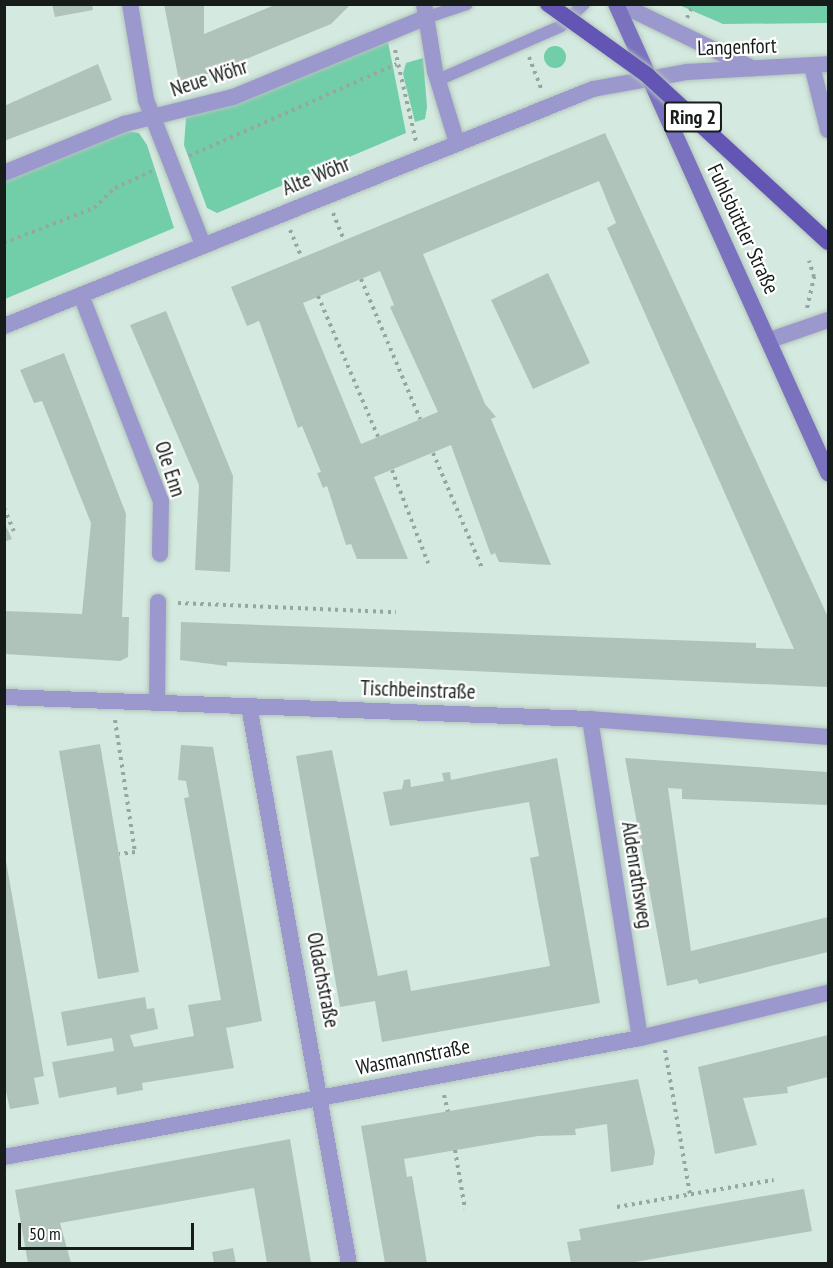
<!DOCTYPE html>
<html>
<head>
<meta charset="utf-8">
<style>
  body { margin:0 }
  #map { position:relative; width:833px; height:1268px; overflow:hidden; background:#d4e9df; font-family:"PT Sans Narrow",sans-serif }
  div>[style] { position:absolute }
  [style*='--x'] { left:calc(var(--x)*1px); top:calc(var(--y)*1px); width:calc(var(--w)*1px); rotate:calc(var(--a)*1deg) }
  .green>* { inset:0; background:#71cea9 }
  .round { border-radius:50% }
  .building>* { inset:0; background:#b0c3ba }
  .path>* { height:4px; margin-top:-2px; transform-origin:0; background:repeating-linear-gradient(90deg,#97a79f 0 3px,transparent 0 7.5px) }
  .roads { filter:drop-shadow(0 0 2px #b2c4bb) drop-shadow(0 0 2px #b2c4bb) }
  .service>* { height:12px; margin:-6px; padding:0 6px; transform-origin:6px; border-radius:6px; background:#9b98cd }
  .minor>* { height:16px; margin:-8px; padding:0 8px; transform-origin:8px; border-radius:8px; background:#9b98cd }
  .tertiary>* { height:16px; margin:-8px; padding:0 8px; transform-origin:8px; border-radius:8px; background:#9b98cd }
  .secondary>* { height:16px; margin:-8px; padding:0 8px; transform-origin:8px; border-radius:8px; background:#7a72bf }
  .bridges { filter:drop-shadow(0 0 2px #b2c4bb) drop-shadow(0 0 2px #b2c4bb) }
  .primary-bridge>* { height:16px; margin:-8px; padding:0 8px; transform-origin:8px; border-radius:8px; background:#6355b4 }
  span { translate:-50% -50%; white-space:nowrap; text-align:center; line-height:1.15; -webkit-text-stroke:4.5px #fff; paint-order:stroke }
  .shield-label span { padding:2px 4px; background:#fff; border:2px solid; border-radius:4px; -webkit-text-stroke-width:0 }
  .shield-label { font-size:20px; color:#151c19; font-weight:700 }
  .street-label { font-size:21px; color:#151c19 }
  .frame { position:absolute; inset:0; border:6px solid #151c19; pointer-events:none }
  .scale { position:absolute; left:18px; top:1223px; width:176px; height:27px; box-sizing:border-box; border:3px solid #151c19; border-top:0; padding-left:8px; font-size:18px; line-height:21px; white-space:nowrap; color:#151c19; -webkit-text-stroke:4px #fff; paint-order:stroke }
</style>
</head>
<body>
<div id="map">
  <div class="green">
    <i style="clip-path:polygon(679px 5px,828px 5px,828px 23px,723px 24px)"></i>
    <i style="clip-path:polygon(388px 42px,406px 133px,217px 213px,207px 208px,184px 145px,186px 118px)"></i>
    <i class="round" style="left:544px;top:46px;width:22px;height:22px"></i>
    <i style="clip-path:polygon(423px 58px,427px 107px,425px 119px,415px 122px,403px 74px,406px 63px)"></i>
    <i style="clip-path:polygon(127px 131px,139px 133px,147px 145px,174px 228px,5px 299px,5px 181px)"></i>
  </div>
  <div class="building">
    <i style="clip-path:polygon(52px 4px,92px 4px,93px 10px,55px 17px)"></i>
    <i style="clip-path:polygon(164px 4px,204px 4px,204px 34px,277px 4px,351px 4px,331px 24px,215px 72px,179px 81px)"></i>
    <i style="clip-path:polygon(98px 64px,112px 100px,4px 141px,4px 106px)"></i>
    <i style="clip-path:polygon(evenodd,605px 133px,828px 617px,828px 687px,405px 668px,227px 662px,227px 666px,180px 660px,181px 622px,756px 643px,756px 648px,794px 649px,607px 228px,616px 223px,599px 181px,423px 254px,485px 404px,496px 417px,491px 419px,551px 565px,499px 562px,495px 553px,491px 555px,451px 445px,374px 477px,408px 559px,357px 559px,351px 544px,346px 545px,327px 486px,323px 488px,317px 473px,321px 472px,302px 426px,298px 428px,259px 321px,247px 326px,231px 287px,605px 133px,380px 271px,394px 305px,390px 307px,438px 412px,361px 444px,303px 303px,380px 271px)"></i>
    <i style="clip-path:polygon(548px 273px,590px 363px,533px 389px,491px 300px)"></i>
    <i style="clip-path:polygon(166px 311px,233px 476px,230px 572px,195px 570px,199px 485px,130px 325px)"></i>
    <i style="clip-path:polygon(64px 353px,126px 514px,122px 617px,129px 617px,128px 657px,120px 661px,5px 654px,5px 611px,82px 614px,91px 523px,42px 401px,34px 403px,20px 370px)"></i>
    <i style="clip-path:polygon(4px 522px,12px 539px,4px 542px)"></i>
    <i style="clip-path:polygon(100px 744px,139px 972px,98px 979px,59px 751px)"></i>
    <i style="clip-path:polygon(181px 745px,213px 747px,262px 1021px,226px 1028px,234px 1068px,142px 1083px,143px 1090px,117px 1095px,116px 1087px,59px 1098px,52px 1062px,114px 1051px,112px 1038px,67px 1046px,61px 1012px,145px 997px,147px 1009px,154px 1008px,158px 1029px,130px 1035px,134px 1047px,194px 1036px,188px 1005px,221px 1000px,184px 798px,189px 797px,186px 781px,178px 780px)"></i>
    <i style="clip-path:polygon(332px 750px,378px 976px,407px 970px,411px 991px,550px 966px,530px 858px,539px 856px,529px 802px,390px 826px,383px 792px,402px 789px,404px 780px,410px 779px,411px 787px,444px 781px,442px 773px,450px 772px,451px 780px,557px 758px,600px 1003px,382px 1042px,375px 1001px,340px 1007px,296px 756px)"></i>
    <i style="clip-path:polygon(625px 758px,828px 772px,828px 805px,682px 799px,682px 789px,668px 788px,691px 951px,828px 917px,828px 952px,699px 984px,697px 979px,667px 986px)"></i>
    <i style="clip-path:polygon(4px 850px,44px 1076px,34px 1078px,39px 1104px,10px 1109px,4px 1083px)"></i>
    <i style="clip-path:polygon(828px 1035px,828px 1077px,787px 1087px,788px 1093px,743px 1098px,757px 1145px,715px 1154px,698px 1067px)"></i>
    <i style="clip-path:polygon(638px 1079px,655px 1152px,653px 1165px,611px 1172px,607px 1124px,575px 1129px,576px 1135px,538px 1136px,404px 1159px,407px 1177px,412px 1176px,427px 1263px,385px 1263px,361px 1126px)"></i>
    <i style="clip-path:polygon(290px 1139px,311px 1263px,267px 1263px,254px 1188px,60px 1223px,71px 1263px,28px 1263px,15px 1190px)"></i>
    <i style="clip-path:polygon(804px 1189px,812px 1231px,629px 1263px,571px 1263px,567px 1242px,581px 1240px,579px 1229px)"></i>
    <i style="clip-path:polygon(233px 1248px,236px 1263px,214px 1263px,212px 1252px)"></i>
  </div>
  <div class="path">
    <i style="--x:758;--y:4;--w:24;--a:0"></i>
    <i style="--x:687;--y:18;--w:15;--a:-67"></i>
    <i style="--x:395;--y:50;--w:94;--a:77.1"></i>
    <i style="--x:529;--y:57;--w:34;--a:69"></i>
    <i style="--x:189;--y:156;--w:227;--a:-23.9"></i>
    <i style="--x:333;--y:213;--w:29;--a:68"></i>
    <i style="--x:290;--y:230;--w:30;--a:67"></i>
    <i style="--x:4;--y:243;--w:97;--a:-21.3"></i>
    <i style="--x:94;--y:208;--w:29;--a:-44"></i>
    <i style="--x:115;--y:188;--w:43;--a:-24.8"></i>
    <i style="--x:361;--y:279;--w:152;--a:67.1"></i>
    <i style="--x:318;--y:296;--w:153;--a:66.9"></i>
    <i style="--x:807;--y:308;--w:32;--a:-77"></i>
    <i style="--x:814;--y:277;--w:17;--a:-107"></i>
    <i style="--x:433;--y:453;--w:125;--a:66.9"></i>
    <i style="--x:392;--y:470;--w:100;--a:68.8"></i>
    <i style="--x:4;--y:508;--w:25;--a:67"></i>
    <i style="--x:178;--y:603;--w:218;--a:2.4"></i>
    <i style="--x:115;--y:720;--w:134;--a:81.4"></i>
    <i style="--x:135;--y:852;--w:16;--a:173"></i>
    <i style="--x:665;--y:1050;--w:146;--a:80.2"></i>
    <i style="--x:444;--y:1095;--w:17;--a:77"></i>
    <i style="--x:455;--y:1150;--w:60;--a:80.4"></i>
    <i style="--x:617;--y:1207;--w:159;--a:-9.8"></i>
    <i style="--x:4;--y:1262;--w:2;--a:63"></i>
  </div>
  <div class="roads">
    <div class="service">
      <i style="--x:425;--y:18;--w:44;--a:-18.4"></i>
      <i style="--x:438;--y:80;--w:134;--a:-23.7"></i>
      <i style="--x:561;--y:26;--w:32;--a:-44"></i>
    </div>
    <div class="minor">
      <i style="--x:130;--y:4;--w:97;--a:80.5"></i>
      <i style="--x:146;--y:100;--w:156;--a:68.5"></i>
      <i style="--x:424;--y:4;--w:68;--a:80.7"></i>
      <i style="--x:435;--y:71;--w:75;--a:73"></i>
      <i style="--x:812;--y:66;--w:66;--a:76"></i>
      <i style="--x:4;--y:173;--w:130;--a:-22.2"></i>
      <i style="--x:124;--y:124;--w:112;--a:-13.9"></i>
      <i style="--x:233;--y:97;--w:208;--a:-22.4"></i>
      <i style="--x:81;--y:295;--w:221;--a:68.8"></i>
      <i style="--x:161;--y:501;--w:53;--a:91.1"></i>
      <i style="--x:770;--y:340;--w:61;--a:-19"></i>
      <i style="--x:4;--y:697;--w:586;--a:2.15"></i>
      <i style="--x:590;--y:719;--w:239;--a:4.3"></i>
      <i style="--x:157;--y:703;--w:101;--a:-89.4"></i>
      <i style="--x:249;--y:706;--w:567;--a:79.84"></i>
      <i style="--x:590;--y:719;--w:323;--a:81.1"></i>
      <i style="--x:4;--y:1157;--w:647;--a:-10.6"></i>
      <i style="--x:640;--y:1038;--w:193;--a:-13.5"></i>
    </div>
    <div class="tertiary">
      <i style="--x:620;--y:4;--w:147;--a:25.9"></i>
      <i style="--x:4;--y:326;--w:635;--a:-21.92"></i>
      <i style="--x:593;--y:89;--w:96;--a:-10.3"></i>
      <i style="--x:687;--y:72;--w:141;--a:-3.2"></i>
    </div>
    <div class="secondary">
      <i style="--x:616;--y:4;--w:515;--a:65.68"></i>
    </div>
  </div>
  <div class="bridges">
    <div class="primary-bridge">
      <i style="--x:548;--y:4;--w:122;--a:35.6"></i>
      <i style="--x:647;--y:75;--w:246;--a:42.7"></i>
    </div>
  </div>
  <div class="shield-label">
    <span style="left:693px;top:117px">Ring 2</span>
  </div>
  <div class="street-label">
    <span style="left:737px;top:47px;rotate:-2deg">Langenfort</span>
    <span style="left:209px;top:78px;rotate:-18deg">Neue Wöhr</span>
    <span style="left:316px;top:176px;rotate:-22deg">Alte Wöhr</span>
    <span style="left:743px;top:229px;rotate:65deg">Fuhlsbüttler Straße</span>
    <span style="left:170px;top:469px;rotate:72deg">Ole Enn</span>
    <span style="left:418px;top:690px;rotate:2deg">Tischbeinstraße</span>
    <span style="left:637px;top:875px;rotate:81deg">Aldenrathsweg</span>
    <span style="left:323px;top:980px;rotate:79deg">Oldachstraße</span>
    <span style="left:413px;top:1057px;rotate:-11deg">Wasmannstraße</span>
  </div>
  <div class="frame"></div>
  <div class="scale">50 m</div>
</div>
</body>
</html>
